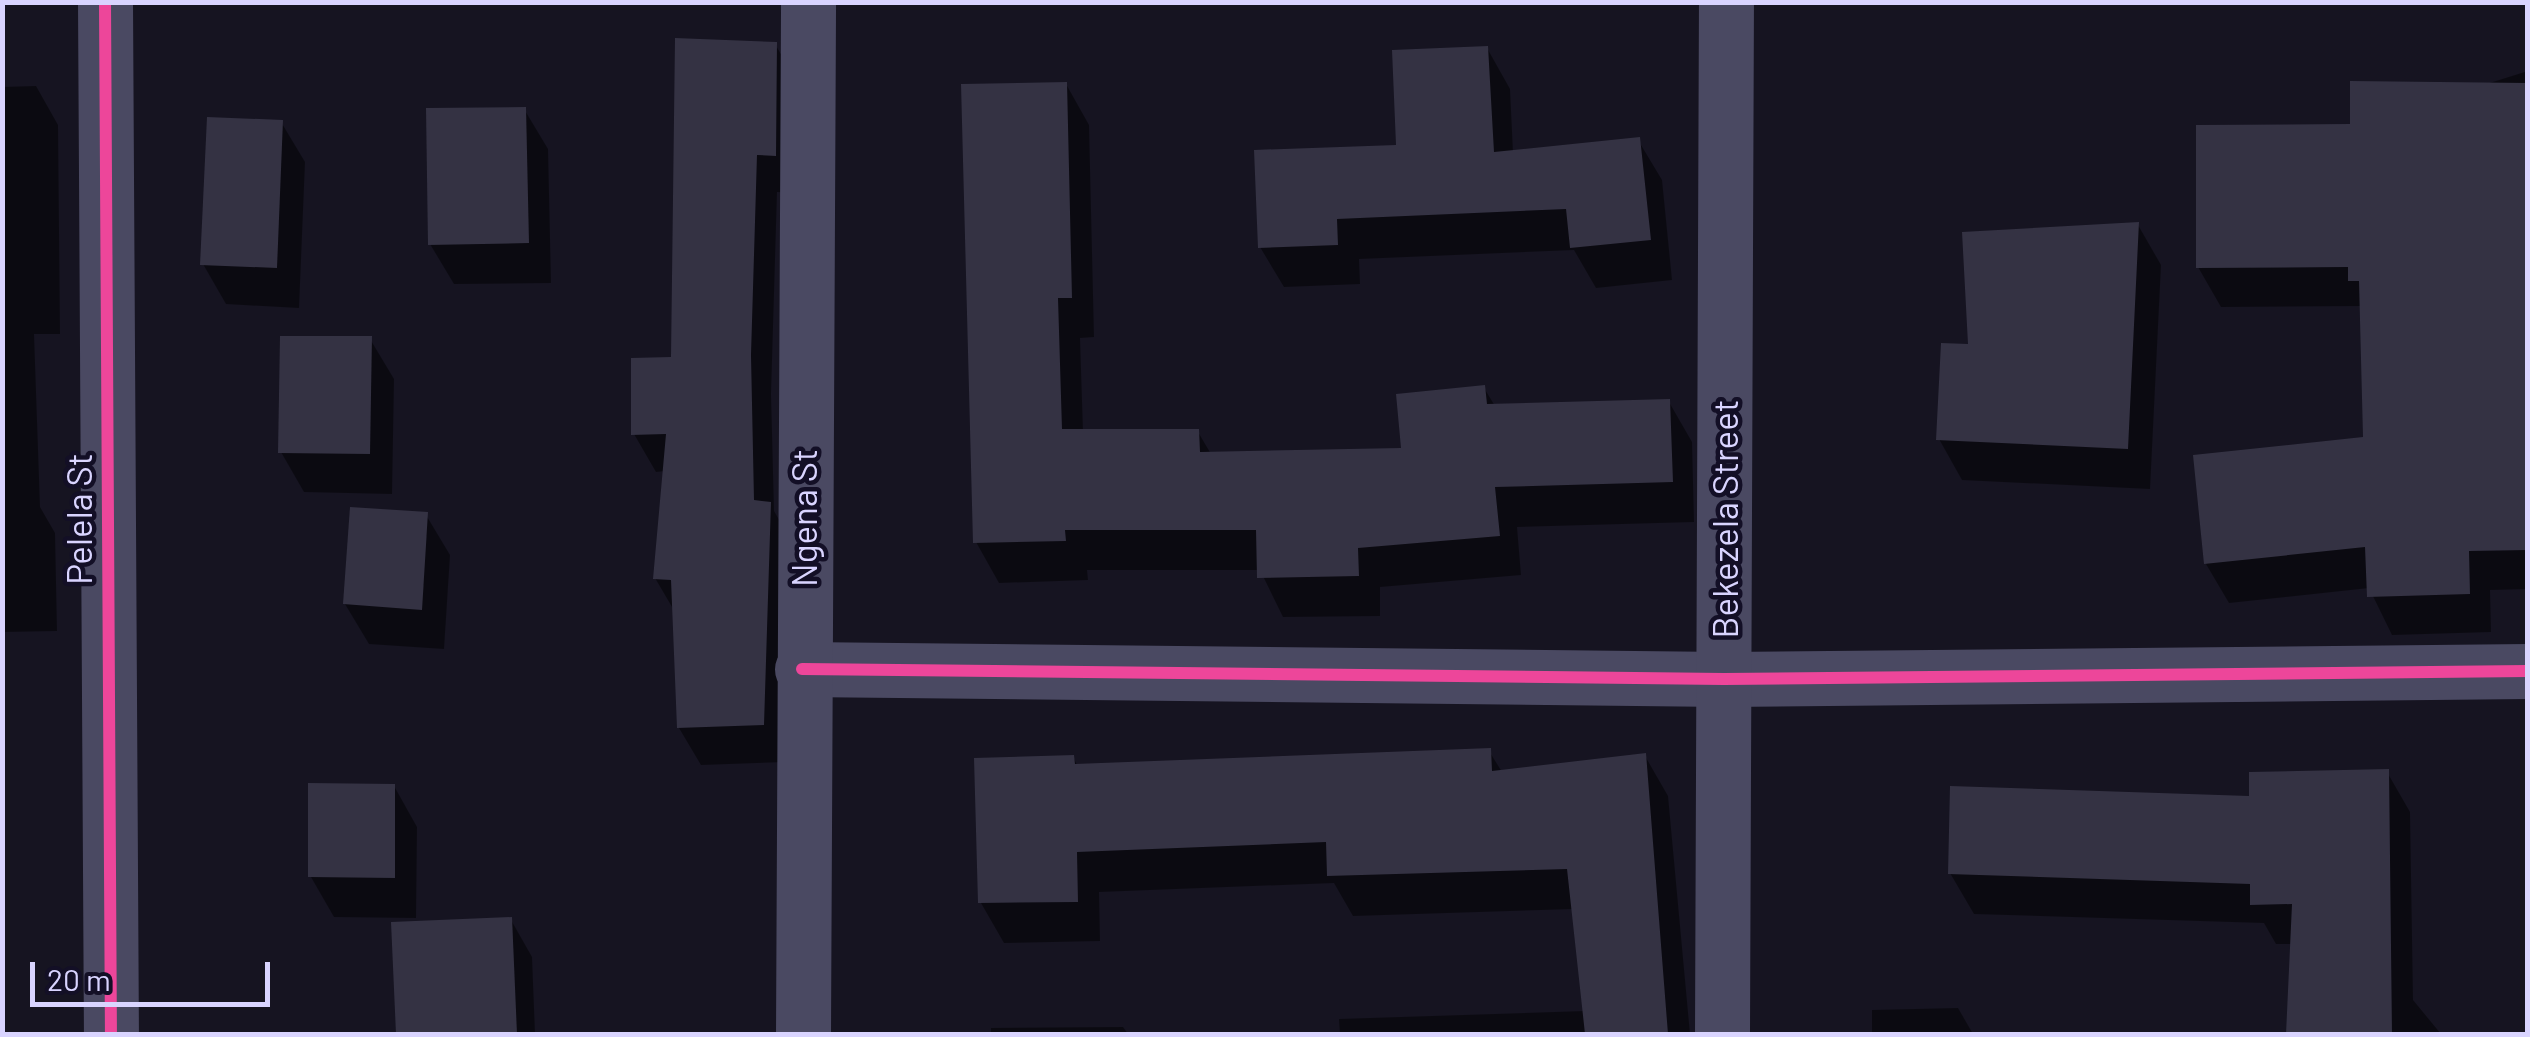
<!DOCTYPE html>
<html>
<head>
<meta charset="utf-8">
<style>
  body { margin:0 }
  #map { position:relative; width:2530px; height:1037px; overflow:hidden; background:#161421; font-family:Barlow,sans-serif }
  div>[style] { position:absolute }
  [style*='--x'] { left:calc(var(--x)*1px); top:calc(var(--y)*1px); width:calc(var(--w)*1px); rotate:calc(var(--a)*1deg) }
  .shadow>* { inset:0; background:#0007 }
  .building>* { inset:0; background:#343243 }
  .street>* { height:55px; margin:-27.5px; padding:0 27.5px; transform-origin:27.5px; border-radius:27.5px; background:#4a4962 }
  .cycleway>* { height:12px; margin:-6px; padding:0 6px; transform-origin:6px; border-radius:6px; background:#ed469a }
  span { translate:-50% -50%; white-space:nowrap; text-align:center; line-height:1.15; -webkit-text-stroke:9px #130f26; paint-order:stroke }
  .street-label { font-size:35px; color:#d9d4ff }
  .frame { position:absolute; inset:0; border:5px solid #d9d4ff; pointer-events:none }
  .scale { position:absolute; left:30px; top:962px; width:240px; height:45px; box-sizing:border-box; border:5px solid #d9d4ff; border-top:0; padding-left:12px; font-size:30px; line-height:35px; white-space:nowrap; color:#d9d4ff; -webkit-text-stroke:8px #130f26; paint-order:stroke }
</style>
</head>
<body>
<div id="map">
  <div class="shadow">
    <i style="clip-path:polygon(775px 44px,797px 82px,796px 193px,777px 192px,771px 394px,774px 511px,792px 542px,785px 762px,701px 765px,679px 728px,675px 612px,655px 578px,665px 471px,656px 472px,634px 434px,673px 360px)"></i>
    <i style="clip-path:polygon(1487px 48px,1510px 89px,1513px 153px,1638px 140px,1662px 180px,1672px 280px,1596px 288px,1574px 250px,1359px 259px,1360px 284px,1284px 287px,1260px 247px,1399px 147px)"></i>
    <i style="clip-path:polygon(2528px 71px,2528px 589px,2490px 590px,2491px 632px,2392px 635px,2369px 588px,2229px 603px,2206px 564px,2365px 439px,2362px 306px,2221px 307px,2198px 267px,2352px 126px)"></i>
    <i style="clip-path:polygon(1066px 84px,1089px 125px,1094px 337px,1080px 338px,1083px 432px,1198px 432px,1211px 454px,1403px 450px,1484px 388px,1495px 406px,1669px 402px,1692px 442px,1694px 522px,1517px 527px,1521px 575px,1380px 587px,1380px 616px,1283px 617px,1260px 570px,1087px 570px,1088px 580px,999px 583px,976px 542px)"></i>
    <i style="clip-path:polygon(36px 86px,58px 125px,60px 334px,34px 334px,40px 507px,55px 533px,57px 631px,2px 632px,2px 87px)"></i>
    <i style="clip-path:polygon(524px 109px,548px 149px,551px 283px,454px 284px,430px 244px)"></i>
    <i style="clip-path:polygon(281px 122px,305px 162px,299px 308px,226px 304px,203px 264px)"></i>
    <i style="clip-path:polygon(2138px 225px,2161px 265px,2150px 489px,1962px 480px,1939px 439px,1971px 347px)"></i>
    <i style="clip-path:polygon(370px 339px,394px 379px,392px 494px,304px 492px,281px 452px)"></i>
    <i style="clip-path:polygon(426px 515px,450px 555px,444px 649px,369px 644px,345px 604px)"></i>
    <i style="clip-path:polygon(2px 641px,3px 787px,2px 787px)"></i>
    <i style="clip-path:polygon(1489px 751px,1502px 772px,1645px 756px,1668px 796px,1690px 1034px,1340px 1034px,1339px 1019px,1585px 1011px,1574px 909px,1353px 916px,1334px 883px,1099px 892px,1100px 941px,1004px 943px,981px 903px,1073px 757px,1078px 767px)"></i>
    <i style="clip-path:polygon(2387px 772px,2410px 812px,2413px 1000px,2441px 1034px,2288px 1034px,2292px 944px,2276px 944px,2264px 923px,1974px 914px,1950px 873px)"></i>
    <i style="clip-path:polygon(394px 786px,417px 827px,416px 918px,334px 917px,311px 877px)"></i>
    <i style="clip-path:polygon(511px 920px,532px 957px,535px 1034px,398px 1034px,394px 924px)"></i>
    <i style="clip-path:polygon(1958px 1008px,1973px 1034px,1872px 1034px,1872px 1010px)"></i>
    <i style="clip-path:polygon(1123px 1027px,1128px 1034px,991px 1034px,991px 1028px)"></i>
  </div>
  <div class="building">
    <i style="clip-path:polygon(675px 38px,777px 42px,776px 156px,757px 155px,751px 355px,754px 500px,771px 502px,764px 725px,677px 728px,671px 580px,653px 579px,666px 434px,631px 435px,631px 358px,671px 357px)"></i>
    <i style="clip-path:polygon(1488px 46px,1494px 152px,1640px 137px,1651px 240px,1570px 248px,1566px 209px,1337px 219px,1338px 245px,1258px 248px,1254px 150px,1396px 145px,1392px 50px)"></i>
    <i style="clip-path:polygon(2350px 81px,2528px 83px,2528px 550px,2469px 551px,2470px 594px,2367px 597px,2365px 547px,2204px 564px,2193px 455px,2363px 437px,2359px 281px,2348px 281px,2348px 267px,2196px 268px,2196px 125px,2350px 124px)"></i>
    <i style="clip-path:polygon(1067px 82px,1072px 298px,1058px 298px,1062px 429px,1199px 429px,1200px 452px,1401px 448px,1396px 394px,1485px 385px,1487px 404px,1670px 399px,1673px 482px,1495px 487px,1500px 536px,1358px 548px,1359px 576px,1257px 578px,1256px 530px,1065px 530px,1066px 541px,973px 543px,961px 84px)"></i>
    <i style="clip-path:polygon(526px 107px,529px 243px,428px 245px,426px 108px)"></i>
    <i style="clip-path:polygon(207px 117px,283px 120px,277px 268px,200px 265px)"></i>
    <i style="clip-path:polygon(2139px 222px,2128px 449px,1936px 440px,1941px 343px,1968px 344px,1962px 232px)"></i>
    <i style="clip-path:polygon(280px 336px,372px 336px,370px 454px,278px 453px)"></i>
    <i style="clip-path:polygon(350px 507px,428px 512px,422px 610px,343px 604px)"></i>
    <i style="clip-path:polygon(1491px 748px,1492px 771px,1646px 753px,1668px 1034px,1585px 1034px,1567px 869px,1327px 876px,1326px 842px,1077px 852px,1078px 902px,978px 903px,974px 758px,1074px 755px,1075px 764px)"></i>
    <i style="clip-path:polygon(2389px 769px,2392px 1034px,2286px 1034px,2292px 904px,2250px 905px,2250px 884px,1948px 874px,1950px 786px,2249px 796px,2249px 772px)"></i>
    <i style="clip-path:polygon(308px 783px,395px 784px,395px 878px,308px 877px)"></i>
    <i style="clip-path:polygon(512px 917px,517px 1034px,396px 1034px,391px 922px)"></i>
  </div>
  <div class="street">
    <i style="--x:105;--y:2;--w:1032;--a:89.67"></i>
    <i style="--x:802;--y:669;--w:922;--a:0.62"></i>
    <i style="--x:1724;--y:679;--w:804;--a:-0.57"></i>
    <i style="--x:803;--y:1034;--w:1032;--a:-89.72"></i>
    <i style="--x:1722;--y:1034;--w:1032;--a:-89.78"></i>
  </div>
  <div class="cycleway">
    <i style="--x:105;--y:2;--w:1032;--a:89.67"></i>
    <i style="--x:802;--y:669;--w:922;--a:0.62"></i>
    <i style="--x:1724;--y:679;--w:804;--a:-0.57"></i>
  </div>
  <div class="street-label">
    <span style="left:803px;top:518px;rotate:-90deg">Ngena St</span>
    <span style="left:78px;top:519px;rotate:-90deg">Pelela St</span>
    <span style="left:1724px;top:519px;rotate:-90deg">Bekezela Street</span>
  </div>
  <div class="frame"></div>
  <div class="scale">20 m</div>
</div>
</body>
</html>
